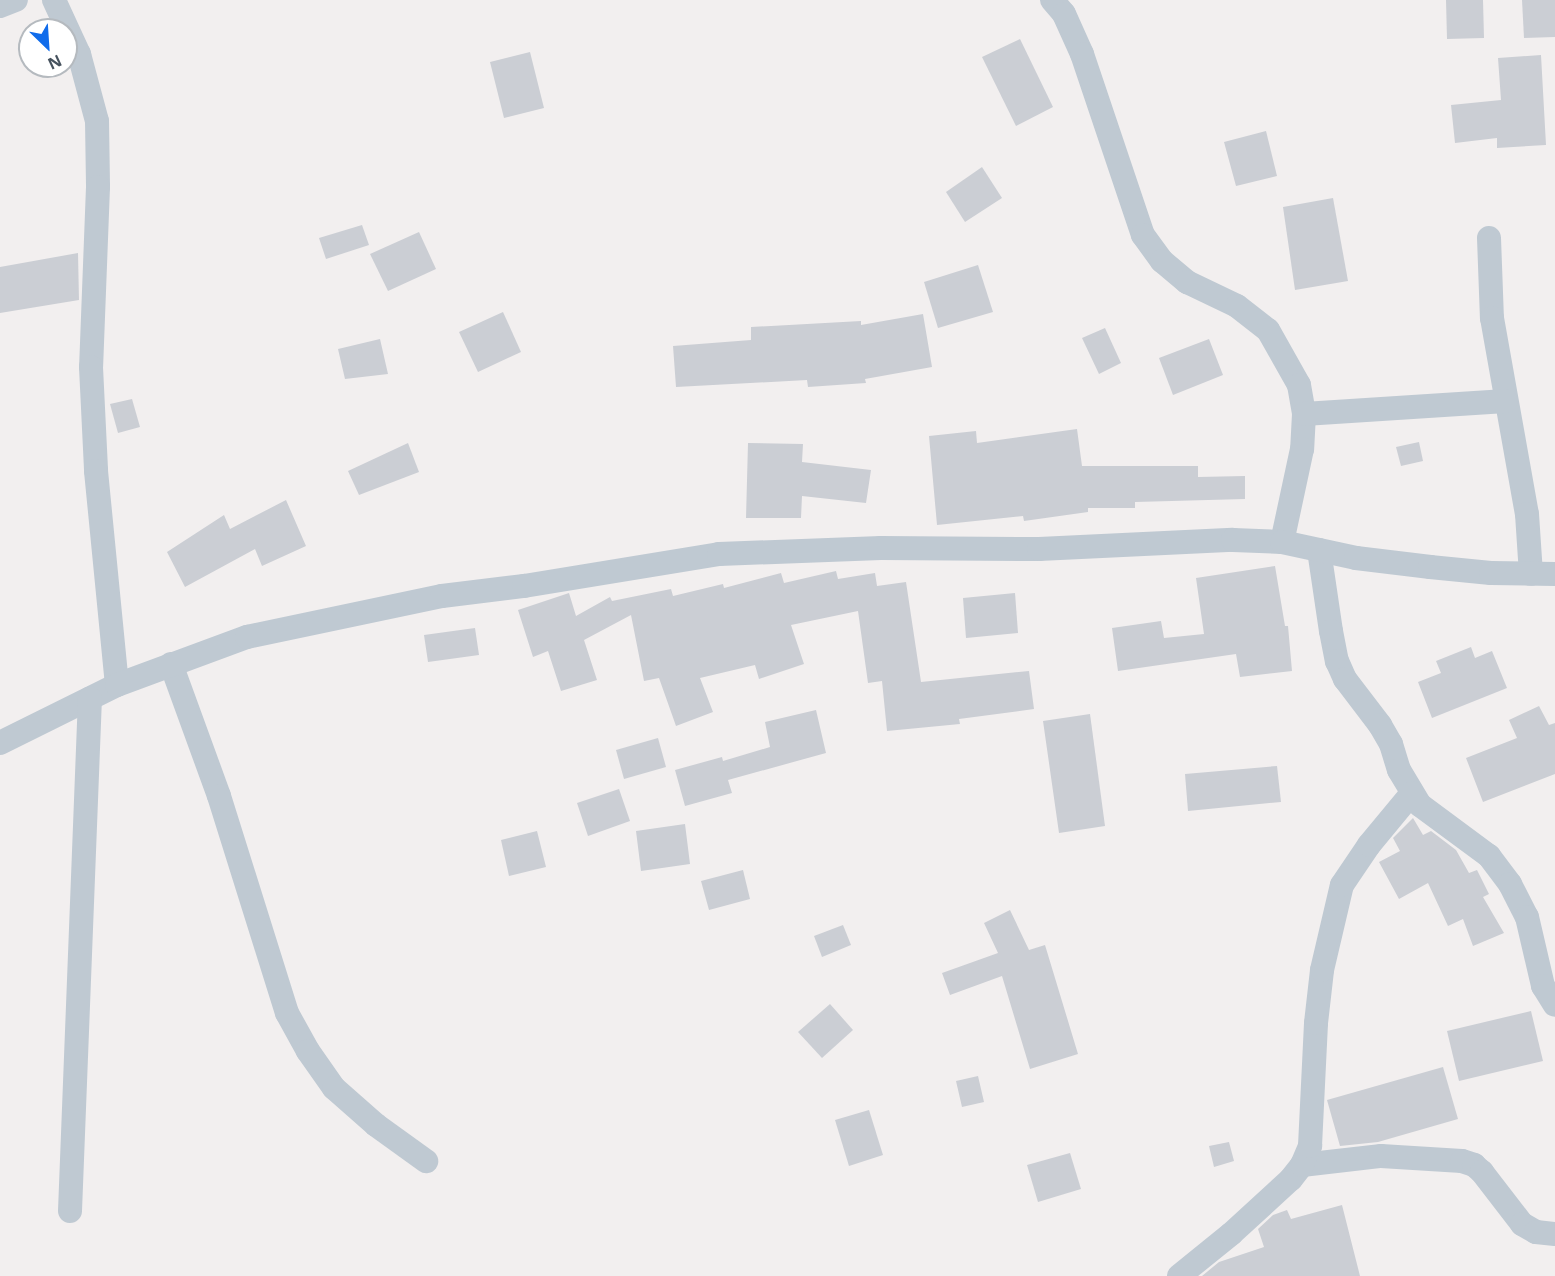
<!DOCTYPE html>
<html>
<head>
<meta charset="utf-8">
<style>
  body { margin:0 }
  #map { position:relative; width:1555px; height:1276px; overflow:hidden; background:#f2efef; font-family:"Noto Sans",sans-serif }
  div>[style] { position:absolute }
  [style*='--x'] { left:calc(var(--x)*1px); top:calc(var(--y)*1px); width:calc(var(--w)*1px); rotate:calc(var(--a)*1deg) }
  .building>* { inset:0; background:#cbced4 }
  .street>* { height:24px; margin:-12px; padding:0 12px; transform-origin:12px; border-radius:12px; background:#bfc9d2 }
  span { translate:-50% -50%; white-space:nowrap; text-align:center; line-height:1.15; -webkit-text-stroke:6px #fff; paint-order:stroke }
  .north { position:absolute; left:18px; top:18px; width:60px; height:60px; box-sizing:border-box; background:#fff; border:2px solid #b5babf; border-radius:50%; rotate:155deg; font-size:16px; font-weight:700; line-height:24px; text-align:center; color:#46525e }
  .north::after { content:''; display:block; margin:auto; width:21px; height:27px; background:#106ceb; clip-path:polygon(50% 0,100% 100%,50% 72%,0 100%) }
</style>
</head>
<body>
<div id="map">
  <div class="building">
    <i style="clip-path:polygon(1446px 0,1483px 0,1484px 38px,1447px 39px)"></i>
    <i style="clip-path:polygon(1522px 0,1555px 0,1555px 37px,1524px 38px)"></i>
    <i style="clip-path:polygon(1020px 39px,1053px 107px,1016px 126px,982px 57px)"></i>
    <i style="clip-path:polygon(530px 52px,544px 108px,504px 118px,490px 62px)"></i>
    <i style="clip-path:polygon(1541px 55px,1546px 145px,1497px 148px,1497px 138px,1455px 143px,1451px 105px,1501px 100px,1498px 58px)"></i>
    <i style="clip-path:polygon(1266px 131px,1277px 176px,1236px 186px,1224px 142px)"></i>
    <i style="clip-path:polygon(982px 167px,1002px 198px,965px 222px,946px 192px)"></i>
    <i style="clip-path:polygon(1333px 198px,1348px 281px,1295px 290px,1283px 207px)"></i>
    <i style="clip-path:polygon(362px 225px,369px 245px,326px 259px,319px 238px)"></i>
    <i style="clip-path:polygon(419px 232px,436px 269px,388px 291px,370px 254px)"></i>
    <i style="clip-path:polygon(78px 253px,79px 300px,0 313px,0 267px)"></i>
    <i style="clip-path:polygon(978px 265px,993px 312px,938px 328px,924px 282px)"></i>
    <i style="clip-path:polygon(503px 312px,521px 352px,478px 372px,459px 332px)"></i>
    <i style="clip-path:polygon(923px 314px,932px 367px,865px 379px,866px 383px,808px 387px,807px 380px,676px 387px,673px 346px,751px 340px,751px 327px,861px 321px,861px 325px)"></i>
    <i style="clip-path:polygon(1105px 328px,1121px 363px,1099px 374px,1082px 338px)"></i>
    <i style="clip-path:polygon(380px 339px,388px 374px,345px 379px,338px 349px)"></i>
    <i style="clip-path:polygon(1209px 339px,1223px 375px,1173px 395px,1159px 358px)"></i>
    <i style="clip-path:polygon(132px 399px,140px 427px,118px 433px,110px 404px)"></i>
    <i style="clip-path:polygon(1077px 429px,1082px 466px,1198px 466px,1198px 477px,1245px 476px,1245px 499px,1135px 502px,1135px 508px,1088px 508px,1088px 512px,1024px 521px,1023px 516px,937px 525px,929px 436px,976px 431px,977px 443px)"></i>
    <i style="clip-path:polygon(1419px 442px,1423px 461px,1401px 466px,1396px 447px)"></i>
    <i style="clip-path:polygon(408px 443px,419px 472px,359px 495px,348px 471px)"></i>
    <i style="clip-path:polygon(748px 443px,803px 444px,802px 462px,871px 470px,866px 503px,802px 496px,801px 518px,746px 518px)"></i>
    <i style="clip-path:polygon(286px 500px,306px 546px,262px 566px,255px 549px,185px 587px,167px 552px,224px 515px,230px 529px)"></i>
    <i style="clip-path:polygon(1275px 566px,1285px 626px,1288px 626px,1292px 671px,1240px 677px,1236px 654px,1118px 671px,1112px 628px,1161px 621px,1164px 638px,1204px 634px,1196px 578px)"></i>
    <i style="clip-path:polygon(836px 571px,838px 579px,875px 573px,877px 586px,906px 582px,921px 682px,1029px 671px,1034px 709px,959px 719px,960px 724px,887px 731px,882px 681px,868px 683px,858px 611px,791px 625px,804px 664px,759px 679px,755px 665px,700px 678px,713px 712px,676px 726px,659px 678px,644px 681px,631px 615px,584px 640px,597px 680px,561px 691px,548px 651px,533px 657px,518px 610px,569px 593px,576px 616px,610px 597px,612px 601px,671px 589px,673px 596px,723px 584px,724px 588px,781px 573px,784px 583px)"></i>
    <i style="clip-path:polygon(1015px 593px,1018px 633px,966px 638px,963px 598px)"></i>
    <i style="clip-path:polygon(475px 628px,479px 655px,428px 662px,424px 635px)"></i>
    <i style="clip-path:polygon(1471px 647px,1475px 658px,1492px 651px,1507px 688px,1432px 718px,1418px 682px,1441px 673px,1436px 661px)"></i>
    <i style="clip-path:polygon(1539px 706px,1549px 725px,1555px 723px,1555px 774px,1483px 802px,1466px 758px,1517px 738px,1509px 720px)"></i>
    <i style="clip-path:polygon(816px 710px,826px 753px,728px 780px,732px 793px,685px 806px,675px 770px,722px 757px,723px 761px,770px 747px,765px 722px)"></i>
    <i style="clip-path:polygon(1090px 714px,1105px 826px,1059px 833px,1043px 721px)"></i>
    <i style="clip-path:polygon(658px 738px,666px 767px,624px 779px,616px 750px)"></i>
    <i style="clip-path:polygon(1277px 766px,1281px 802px,1188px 811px,1185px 774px)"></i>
    <i style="clip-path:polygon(619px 789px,630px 821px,588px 836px,577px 803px)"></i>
    <i style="clip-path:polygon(1413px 818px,1423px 835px,1431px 831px,1456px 850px,1469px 873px,1477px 870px,1489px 894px,1483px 897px,1504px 933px,1473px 946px,1463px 919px,1448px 926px,1428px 883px,1399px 899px,1379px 862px,1400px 851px,1393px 838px)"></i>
    <i style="clip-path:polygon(685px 824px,690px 864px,641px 871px,636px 831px)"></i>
    <i style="clip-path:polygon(537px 831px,546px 867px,509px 876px,501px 840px)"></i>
    <i style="clip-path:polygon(743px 870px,750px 899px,709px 910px,701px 881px)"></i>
    <i style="clip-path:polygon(1010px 910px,1029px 950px,1045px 945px,1078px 1054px,1030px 1069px,1002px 976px,950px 995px,942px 973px,998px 953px,984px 923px)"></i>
    <i style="clip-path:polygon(843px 925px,851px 945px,822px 957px,814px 936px)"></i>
    <i style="clip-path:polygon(830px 1004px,853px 1030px,822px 1058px,798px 1032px)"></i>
    <i style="clip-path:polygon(1531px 1011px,1543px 1061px,1459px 1081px,1447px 1031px)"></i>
    <i style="clip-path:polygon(1443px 1067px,1458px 1119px,1378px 1142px,1340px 1146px,1327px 1100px)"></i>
    <i style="clip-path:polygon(978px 1076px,984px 1102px,962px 1107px,956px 1081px)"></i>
    <i style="clip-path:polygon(869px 1110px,883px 1155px,849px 1166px,835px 1120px)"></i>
    <i style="clip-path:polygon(1229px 1142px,1234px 1161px,1214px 1167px,1209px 1146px)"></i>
    <i style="clip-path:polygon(1070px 1153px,1081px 1189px,1038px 1202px,1027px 1165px)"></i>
    <i style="clip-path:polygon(1342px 1205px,1360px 1276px,1202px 1276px,1219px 1262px,1264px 1247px,1258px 1229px,1273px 1215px,1287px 1210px,1291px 1219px)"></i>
  </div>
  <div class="street">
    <i style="--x:54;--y:0;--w:60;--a:65.2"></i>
    <i style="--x:79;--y:54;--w:69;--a:75"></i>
    <i style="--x:97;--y:121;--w:66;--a:89.1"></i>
    <i style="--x:98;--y:187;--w:180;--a:92.2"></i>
    <i style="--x:91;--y:367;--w:104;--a:87.2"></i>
    <i style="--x:96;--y:471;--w:215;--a:84.4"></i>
    <i style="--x:1052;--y:0;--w:18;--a:49"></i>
    <i style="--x:1064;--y:14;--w:44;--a:65.8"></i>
    <i style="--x:1082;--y:54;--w:191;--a:71.4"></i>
    <i style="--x:1143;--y:235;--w:32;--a:54"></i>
    <i style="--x:1162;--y:261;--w:33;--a:40"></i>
    <i style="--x:1187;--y:282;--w:55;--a:25.6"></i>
    <i style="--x:1237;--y:306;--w:39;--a:38"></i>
    <i style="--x:1268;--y:330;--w:63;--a:60.6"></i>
    <i style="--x:1299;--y:385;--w:29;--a:80"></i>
    <i style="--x:1304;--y:414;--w:35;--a:93"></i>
    <i style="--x:1302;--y:449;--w:95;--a:102.1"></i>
    <i style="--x:0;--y:6;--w:17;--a:-21"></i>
    <i style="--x:1489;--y:238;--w:80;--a:87.9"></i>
    <i style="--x:1492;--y:318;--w:199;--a:79.9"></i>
    <i style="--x:1527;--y:514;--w:60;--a:86.2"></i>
    <i style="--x:1304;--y:414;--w:202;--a:-3.7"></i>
    <i style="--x:1319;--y:550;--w:82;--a:81.6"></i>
    <i style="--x:1331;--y:631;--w:31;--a:79"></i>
    <i style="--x:1337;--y:661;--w:20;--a:66"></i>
    <i style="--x:1345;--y:679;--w:58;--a:52.7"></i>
    <i style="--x:1380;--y:725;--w:22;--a:60"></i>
    <i style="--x:1391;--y:744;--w:27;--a:73"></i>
    <i style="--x:1399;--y:770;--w:41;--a:59"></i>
    <i style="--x:1420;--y:805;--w:86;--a:36.5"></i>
    <i style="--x:1489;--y:856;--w:35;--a:53"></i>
    <i style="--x:1510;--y:884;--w:37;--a:63"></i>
    <i style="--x:1527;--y:917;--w:71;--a:76.9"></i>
    <i style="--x:1543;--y:986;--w:22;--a:58"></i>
    <i style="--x:171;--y:664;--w:140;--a:70"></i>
    <i style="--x:219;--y:796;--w:227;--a:72.6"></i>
    <i style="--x:287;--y:1013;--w:43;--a:61.1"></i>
    <i style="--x:308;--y:1051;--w:45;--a:54.9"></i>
    <i style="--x:334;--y:1088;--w:56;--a:41.4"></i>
    <i style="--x:376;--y:1125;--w:62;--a:35.8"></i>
    <i style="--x:0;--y:743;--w:131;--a:-26.4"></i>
    <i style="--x:117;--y:685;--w:139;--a:-20.3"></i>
    <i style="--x:247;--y:637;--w:199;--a:-11.9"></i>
    <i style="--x:442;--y:596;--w:83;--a:-7"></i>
    <i style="--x:524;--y:586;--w:198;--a:-9.3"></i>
    <i style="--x:719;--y:554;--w:162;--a:-2.1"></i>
    <i style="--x:881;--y:548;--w:158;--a:0.4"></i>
    <i style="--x:1039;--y:549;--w:194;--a:-2.7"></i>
    <i style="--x:1233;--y:540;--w:49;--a:2.3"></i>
    <i style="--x:1282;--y:542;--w:76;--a:12.2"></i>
    <i style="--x:1356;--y:558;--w:75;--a:6.9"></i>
    <i style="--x:1430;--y:567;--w:61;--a:5.6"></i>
    <i style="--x:1491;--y:573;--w:64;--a:0.9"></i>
    <i style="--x:1302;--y:1165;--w:80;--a:-6.5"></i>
    <i style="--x:1381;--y:1156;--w:81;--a:3.5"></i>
    <i style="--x:1462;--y:1161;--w:13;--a:18"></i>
    <i style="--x:1474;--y:1165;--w:11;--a:41"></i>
    <i style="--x:1482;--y:1172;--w:66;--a:52.4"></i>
    <i style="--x:1522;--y:1224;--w:16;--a:30"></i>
    <i style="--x:1536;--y:1232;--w:19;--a:6"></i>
    <i style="--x:70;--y:1211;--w:513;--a:-87.77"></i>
    <i style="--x:1179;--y:1276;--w:67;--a:-38.9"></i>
    <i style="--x:1231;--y:1234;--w:81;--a:-42.5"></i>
    <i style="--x:1291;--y:1179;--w:18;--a:-52"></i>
    <i style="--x:1302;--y:1165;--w:21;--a:-67"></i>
    <i style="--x:1310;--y:1146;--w:123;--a:-87.2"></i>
    <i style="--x:1316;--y:1023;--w:53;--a:-83.5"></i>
    <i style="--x:1322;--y:970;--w:87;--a:-76.8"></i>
    <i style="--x:1342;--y:885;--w:48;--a:-56"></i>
    <i style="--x:1369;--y:845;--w:67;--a:-50.4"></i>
  </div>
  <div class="north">N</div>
</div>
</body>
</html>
